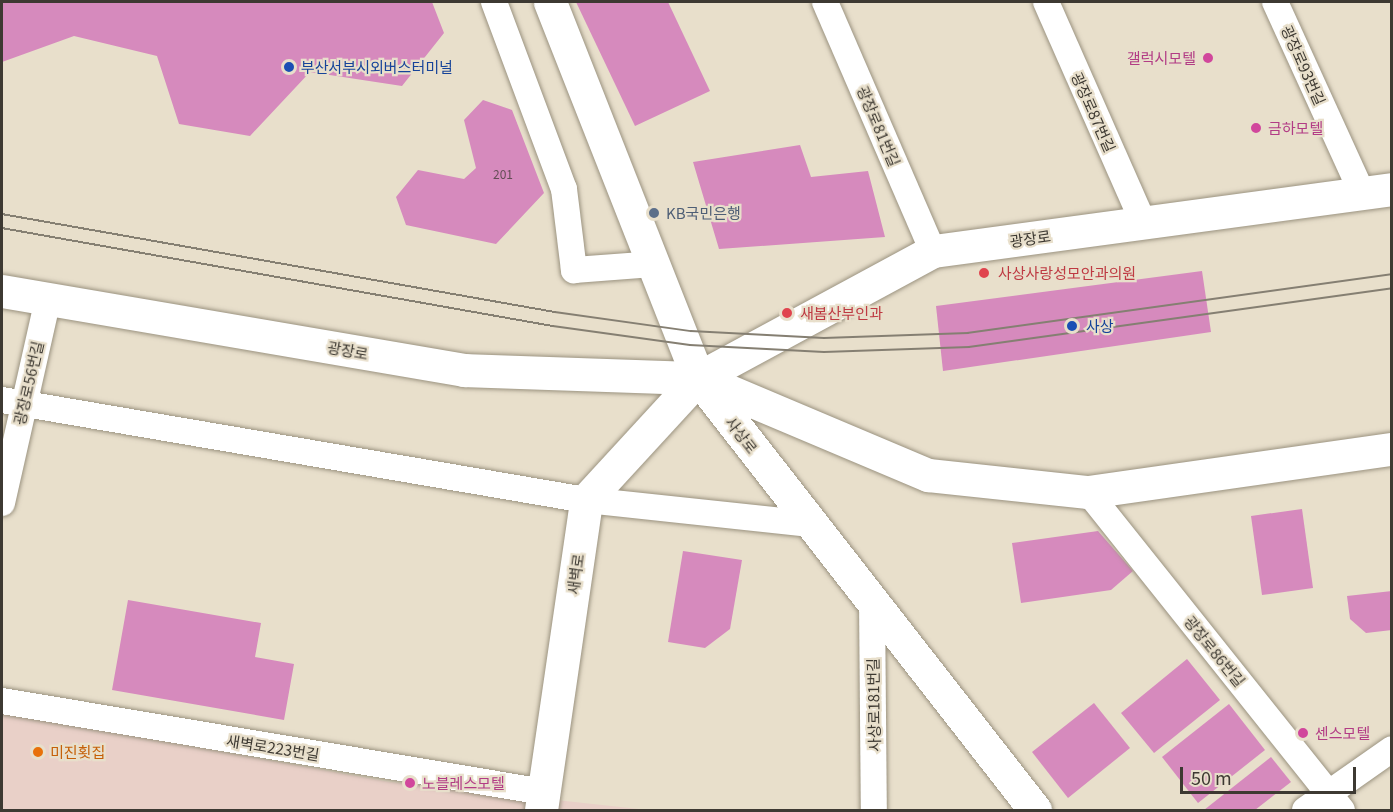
<!DOCTYPE html>
<html>
<head>
<meta charset="utf-8">
<style>
  body { margin:0 }
  #map { position:relative; width:1393px; height:812px; overflow:hidden; background:#e8dfcb; font-family:Georgia,"Noto Sans KR",serif }
  div>[style] { position:absolute }
  [style*='--x'] { left:calc(var(--x)*1px); top:calc(var(--y)*1px); width:calc(var(--w)*1px); rotate:calc(var(--a)*1deg) }
  .industrial>* { inset:0; background:#e9d0c8 }
  .building>* { inset:0; background:#d68abd }
  .roads { filter:drop-shadow(0 0 2px #9b9380) drop-shadow(0 0 2px #9b9380) }
  .minor>* { height:26px; margin:-13px; padding:0 13px; transform-origin:13px; border-radius:13px; background:#fff }
  .major>* { height:33px; margin:-16.5px; padding:0 16.5px; transform-origin:16.5px; border-radius:16.5px; background:#fff }
  .tram>* { height:1.5px; margin:-0.75px; padding:0 0.75px; transform-origin:0.75px; border-radius:0.75px; background:#857f72 }
  .dots>* { width:16px; height:16px; translate:-50% -50%; box-sizing:border-box; border:3px solid #e8dfcb; border-radius:50% }
  span { translate:-50% -50%; white-space:nowrap; text-align:center; line-height:1.15; -webkit-text-stroke:4.5px #e8dfcb; paint-order:stroke }
  .number-label { font-size:12px; color:#634d55 }
  .number-label span { -webkit-text-stroke-width:0 }
  .hotel-label { font-size:15px; color:#b23c85 }
  .right { translate:-100% -50%; text-align:right }
  .left { translate:0 -50%; text-align:left }
  .street-label { font-size:15px; color:#3d3932 }
  .transit-label { font-size:15px; color:#164399 }
  .service-label { font-size:15px; color:#4e5e75 }
  .health-label { font-size:15px; color:#be3a42 }
  .food-label { font-size:15px; color:#c56008 }
  .frame { position:absolute; inset:0; border:3px solid #3d3932; pointer-events:none }
  .scale { position:absolute; left:1180px; top:767px; width:176px; height:27px; box-sizing:border-box; border:3px solid #3d3932; border-top:0; padding-left:8px; font-size:18px; line-height:21px; white-space:nowrap; color:#3d3932; -webkit-text-stroke:4px #e8dfcb; paint-order:stroke }
</style>
</head>
<body>
<div id="map">
  <div class="industrial">
    <i style="clip-path:polygon(2px 712px,390px 782px,648px 810px,2px 810px)"></i>
  </div>
  <div class="building">
    <i style="clip-path:polygon(2px 2px,432px 2px,444px 33px,402px 86px,310px 72px,250px 136px,179px 124px,157px 56px,74px 36px,2px 62px)"></i>
    <i style="clip-path:polygon(576px 2px,668px 2px,710px 91px,635px 126px)"></i>
    <i style="clip-path:polygon(483px 100px,512px 110px,544px 193px,496px 244px,406px 225px,396px 197px,418px 170px,464px 179px,476px 168px,464px 120px)"></i>
    <i style="clip-path:polygon(800px 145px,811px 177px,868px 171px,885px 237px,719px 249px,693px 162px)"></i>
    <i style="clip-path:polygon(1202px 271px,1211px 332px,943px 371px,936px 306px)"></i>
    <i style="clip-path:polygon(1302px 509px,1313px 588px,1262px 595px,1251px 516px)"></i>
    <i style="clip-path:polygon(1098px 531px,1133px 571px,1111px 590px,1021px 603px,1012px 543px)"></i>
    <i style="clip-path:polygon(683px 551px,742px 560px,730px 629px,705px 648px,668px 642px)"></i>
    <i style="clip-path:polygon(1392px 591px,1392px 630px,1366px 633px,1350px 619px,1347px 596px)"></i>
    <i style="clip-path:polygon(128px 600px,261px 623px,255px 657px,294px 664px,284px 720px,112px 690px)"></i>
    <i style="clip-path:polygon(1187px 659px,1220px 700px,1154px 753px,1121px 713px)"></i>
    <i style="clip-path:polygon(1094px 703px,1130px 748px,1068px 798px,1032px 752px)"></i>
    <i style="clip-path:polygon(1229px 704px,1265px 750px,1198px 803px,1162px 757px)"></i>
    <i style="clip-path:polygon(1271px 757px,1291px 782px,1255px 810px,1204px 810px)"></i>
  </div>
  <div class="roads">
    <div class="minor">
      <i style="--x:494;--y:2;--w:200;--a:69.5"></i>
      <i style="--x:564;--y:189;--w:82;--a:83"></i>
      <i style="--x:574;--y:270;--w:79;--a:-4.3"></i>
      <i style="--x:825;--y:2;--w:271;--a:66.6"></i>
      <i style="--x:1046;--y:2;--w:240;--a:66.2"></i>
      <i style="--x:1275;--y:2;--w:210;--a:65.5"></i>
      <i style="--x:2;--y:400;--w:592;--a:9.72"></i>
      <i style="--x:586;--y:500;--w:227;--a:6.1"></i>
      <i style="--x:1088;--y:492;--w:407;--a:51.4"></i>
      <i style="--x:2;--y:503;--w:209;--a:-77.3"></i>
      <i style="--x:872;--y:600;--w:210;--a:89.5"></i>
      <i style="--x:2;--y:701;--w:550;--a:9.53"></i>
      <i style="--x:1305;--y:810;--w:106;--a:-35"></i>
    </div>
    <div class="major">
      <i style="--x:550;--y:2;--w:404;--a:68.5"></i>
      <i style="--x:698;--y:378;--w:548;--a:52.04"></i>
      <i style="--x:1392;--y:189;--w:463;--a:172.3"></i>
      <i style="--x:933;--y:251;--w:267;--a:151.6"></i>
      <i style="--x:698;--y:378;--w:250;--a:22.9"></i>
      <i style="--x:928;--y:475;--w:161;--a:6.1"></i>
      <i style="--x:1088;--y:492;--w:307;--a:-8.1"></i>
      <i style="--x:2;--y:291;--w:469;--a:9.7"></i>
      <i style="--x:464;--y:370;--w:234;--a:2"></i>
      <i style="--x:541;--y:810;--w:313;--a:-81.7"></i>
      <i style="--x:586;--y:500;--w:166;--a:-47.4"></i>
    </div>
  </div>
  <div class="tram">
    <i style="--x:2;--y:214;--w:562;--a:10.05"></i>
    <i style="--x:555;--y:312;--w:137;--a:8"></i>
    <i style="--x:691;--y:331;--w:133;--a:3"></i>
    <i style="--x:824;--y:338;--w:144;--a:-2"></i>
    <i style="--x:968;--y:333;--w:428;--a:-7.9"></i>
    <i style="--x:2;--y:228;--w:560;--a:10.09"></i>
    <i style="--x:553;--y:326;--w:138;--a:7.9"></i>
    <i style="--x:690;--y:345;--w:134;--a:3"></i>
    <i style="--x:824;--y:352;--w:145;--a:-2"></i>
    <i style="--x:969;--y:347;--w:427;--a:-7.9"></i>
  </div>
  <div class="dots">
    <i style="left:1208px;top:58px;background:#d1479c"></i>
    <i style="left:289px;top:67px;background:#1a4fb4"></i>
    <i style="left:1256px;top:128px;background:#d1479c"></i>
    <i style="left:654px;top:213px;background:#5c6f8a"></i>
    <i style="left:984px;top:273px;background:#e0444e"></i>
    <i style="left:787px;top:313px;background:#e0444e"></i>
    <i style="left:1072px;top:326px;background:#1a4fb4"></i>
    <i style="left:1303px;top:733px;background:#d1479c"></i>
    <i style="left:38px;top:752px;background:#e8710a"></i>
    <i style="left:410px;top:783px;background:#d1479c"></i>
  </div>
  <div class="number-label">
    <span style="left:503px;top:174px">201</span>
  </div>
  <div class="hotel-label">
    <span class="right" style="left:1196px;top:58px">갤럭시모텔</span>
    <span class="left" style="left:1268px;top:128px">금하모텔</span>
    <span class="left" style="left:1315px;top:733px">센스모텔</span>
    <span class="left" style="left:422px;top:783px">노블레스모텔</span>
  </div>
  <div class="street-label">
    <span style="left:1304px;top:65px;rotate:66deg">광장로93번길</span>
    <span style="left:1094px;top:112px;rotate:66deg">광장로87번길</span>
    <span style="left:879px;top:126px;rotate:67deg">광장로81번길</span>
    <span style="left:1030px;top:238px;rotate:-8deg">광장로</span>
    <span style="left:348px;top:350px;rotate:10deg">광장로</span>
    <span style="left:28px;top:383px;rotate:-77deg">광장로56번길</span>
    <span style="left:742px;top:435px;rotate:52deg">사상로</span>
    <span style="left:575px;top:574px;rotate:-82deg">새벽로</span>
    <span style="left:1215px;top:651px;rotate:51deg">광장로86번길</span>
    <span style="left:873px;top:705px;rotate:-91deg">사상로181번길</span>
    <span style="left:273px;top:747px;rotate:9deg">새벽로223번길</span>
  </div>
  <div class="transit-label">
    <span class="left" style="left:301px;top:67px">부산서부시외버스터미널</span>
    <span class="left" style="left:1086px;top:326px">사상</span>
  </div>
  <div class="service-label">
    <span class="left" style="left:666px;top:213px">KB국민은행</span>
  </div>
  <div class="health-label">
    <span class="left" style="left:998px;top:273px">사상사랑성모안과의원</span>
    <span class="left" style="left:800px;top:313px">새봄산부인과</span>
  </div>
  <div class="food-label">
    <span class="left" style="left:50px;top:752px">미진횟집</span>
  </div>
  <div class="frame"></div>
  <div class="scale">50 m</div>
</div>
</body>
</html>
